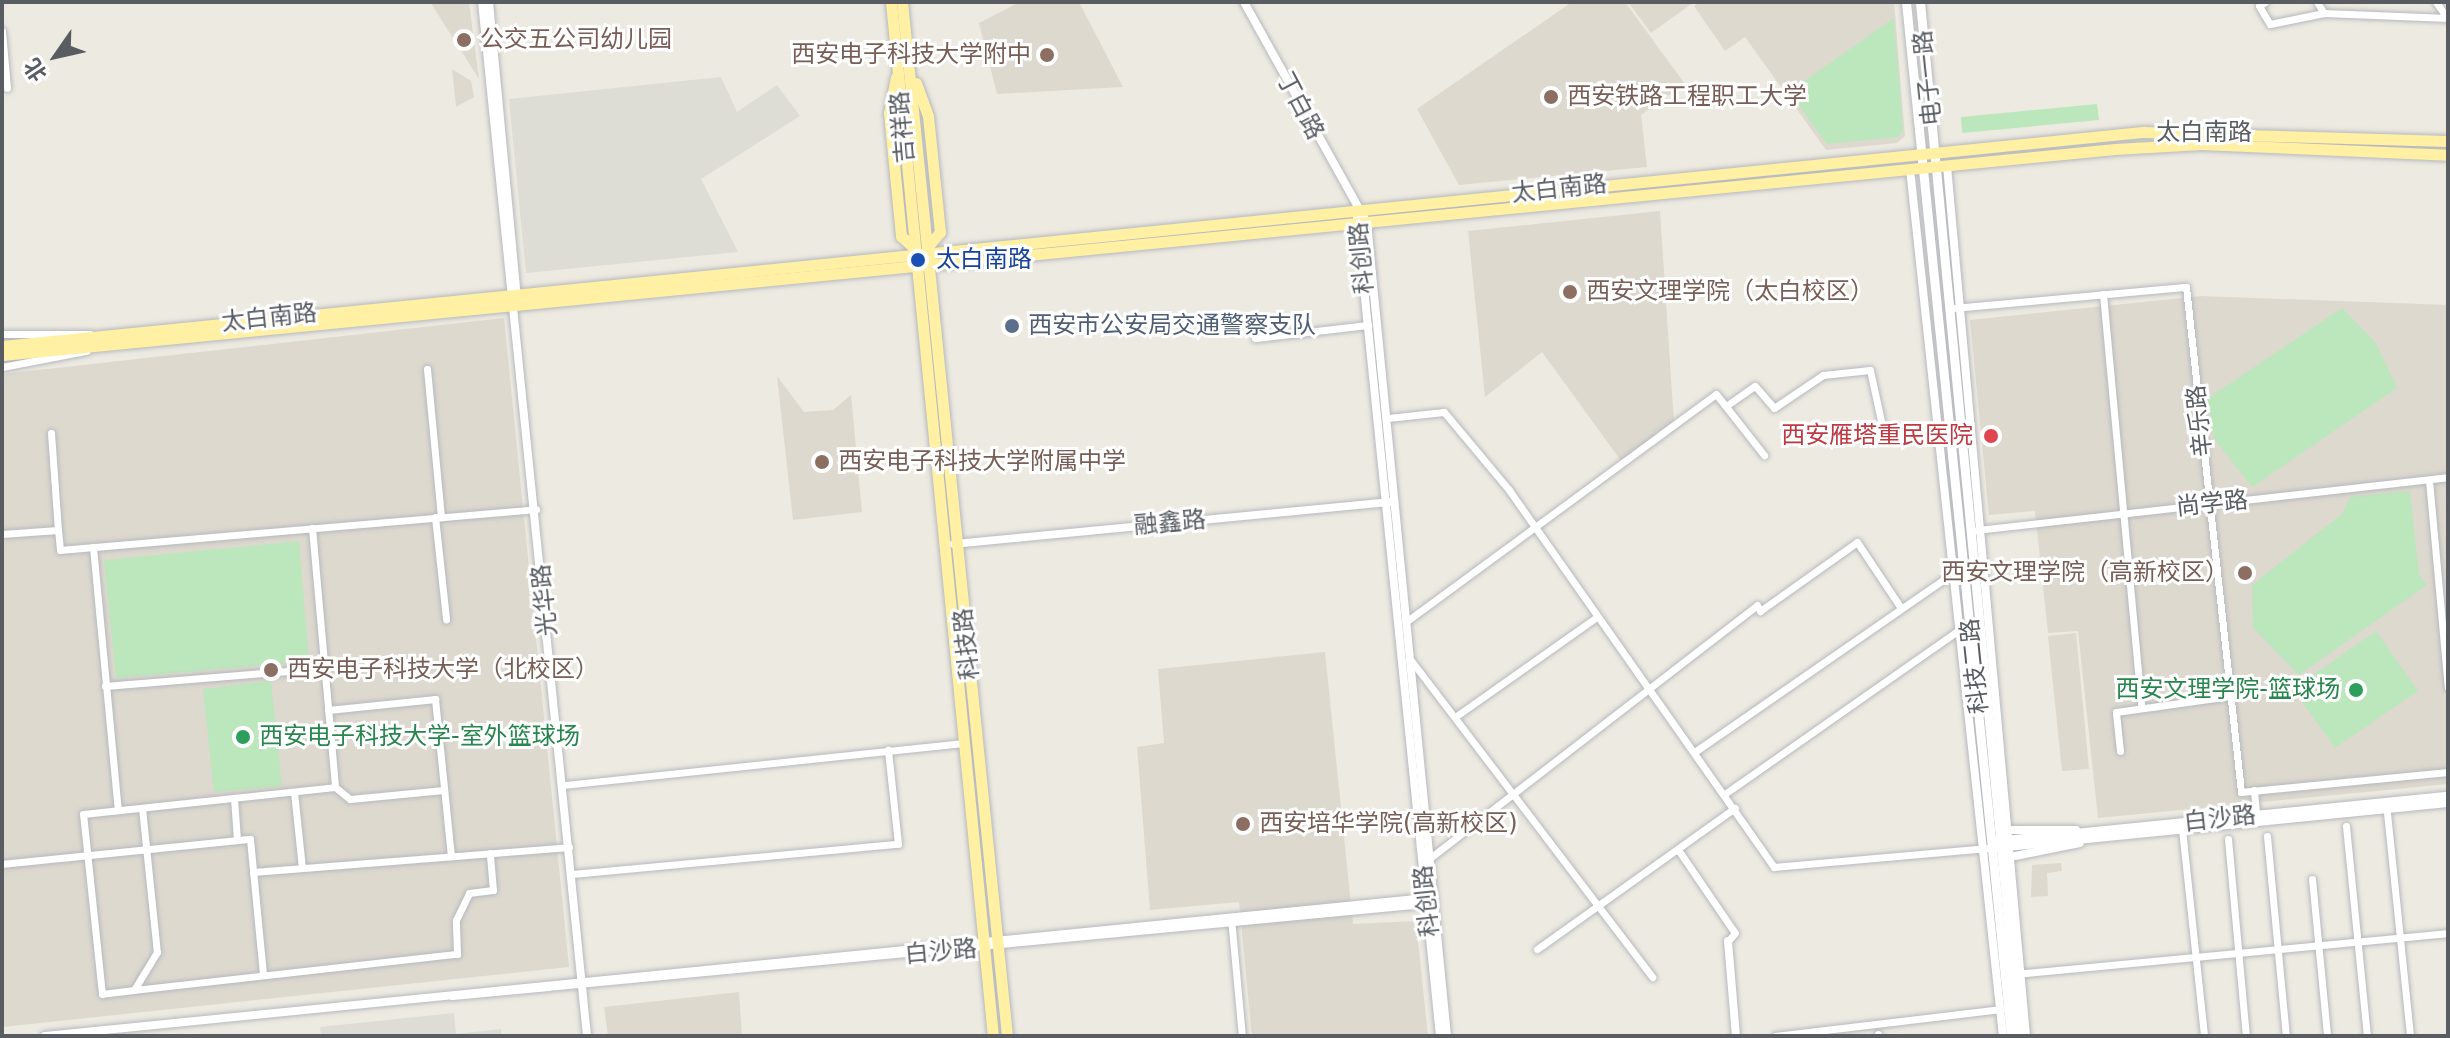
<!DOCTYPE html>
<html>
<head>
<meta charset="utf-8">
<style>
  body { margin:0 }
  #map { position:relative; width:2450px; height:1038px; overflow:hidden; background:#edeae1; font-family:"DejaVu Sans","Noto Sans SC",sans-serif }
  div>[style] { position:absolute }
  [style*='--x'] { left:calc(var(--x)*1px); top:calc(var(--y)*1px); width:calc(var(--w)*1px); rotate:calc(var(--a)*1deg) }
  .industrial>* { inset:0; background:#dddcd5 }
  .education>* { inset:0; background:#ddd9cf }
  .green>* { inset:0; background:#bce6bc }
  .roads { filter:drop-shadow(0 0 2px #b6b9be) drop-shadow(0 0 2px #b6b9be) }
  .minor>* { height:7px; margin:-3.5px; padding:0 3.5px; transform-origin:3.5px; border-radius:3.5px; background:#fff }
  .tertiary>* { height:8px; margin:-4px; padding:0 4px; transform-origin:4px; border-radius:4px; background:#fff }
  .secondary>* { height:9px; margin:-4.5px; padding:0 4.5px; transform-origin:4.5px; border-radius:4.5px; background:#fff }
  .primary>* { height:11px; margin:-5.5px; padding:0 5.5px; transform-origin:5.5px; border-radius:5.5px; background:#fff0a4 }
  .dots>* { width:22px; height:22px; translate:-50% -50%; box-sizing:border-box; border:4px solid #fff; border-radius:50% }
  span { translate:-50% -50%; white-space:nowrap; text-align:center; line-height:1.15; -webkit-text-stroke:6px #fff; paint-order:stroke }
  .education-label { font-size:24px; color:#785e54 }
  .left { translate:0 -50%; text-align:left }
  .right { translate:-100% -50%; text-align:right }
  .street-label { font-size:24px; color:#595d62 }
  .transit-label { font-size:24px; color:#164399 }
  .service-label { font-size:24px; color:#4e5e75 }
  .health-label { font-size:24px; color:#be3a42 }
  .leisure-label { font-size:24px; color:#27864d }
  .frame { position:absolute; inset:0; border:4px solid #595d62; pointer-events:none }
  .north { position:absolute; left:16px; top:16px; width:80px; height:80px; -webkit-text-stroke:6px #fff; paint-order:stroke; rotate:236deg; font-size:22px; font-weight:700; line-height:32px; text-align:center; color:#595d62 }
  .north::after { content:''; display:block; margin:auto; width:28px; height:36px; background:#595d62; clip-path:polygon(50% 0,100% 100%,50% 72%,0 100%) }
</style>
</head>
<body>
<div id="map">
  <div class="industrial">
    <i style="clip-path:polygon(721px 77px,737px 112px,777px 85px,800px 116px,701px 179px,738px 252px,526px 273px,509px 99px)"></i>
    <i style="clip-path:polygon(454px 1013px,456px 1034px,501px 1029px,501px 1036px,321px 1036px,320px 1027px)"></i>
  </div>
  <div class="education">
    <i style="clip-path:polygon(430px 2px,469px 2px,479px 79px)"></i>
    <i style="clip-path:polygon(1020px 2px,1079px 2px,1123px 87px,997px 94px,979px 23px)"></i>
    <i style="clip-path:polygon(1572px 2px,1625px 2px,1685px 84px,1641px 115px,1647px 167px,1459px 185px,1417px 109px)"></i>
    <i style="clip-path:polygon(1628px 2px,1694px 2px,1651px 33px)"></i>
    <i style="clip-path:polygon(1700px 2px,1894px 2px,1905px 136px,1897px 143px,1826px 150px,1745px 37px,1725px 51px,1694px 6px)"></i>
    <i style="clip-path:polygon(452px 69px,471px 81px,474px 97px,456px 107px)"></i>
    <i style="clip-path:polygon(1660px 211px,1674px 423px,1622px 462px,1542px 352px,1485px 397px,1468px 231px)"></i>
    <i style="clip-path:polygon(2201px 296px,2448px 305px,2448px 784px,2098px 818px,2078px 631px,2048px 633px,2035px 511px,1989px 515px,1970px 320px)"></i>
    <i style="clip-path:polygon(504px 318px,569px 967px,2px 1027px,2px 374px)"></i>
    <i style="clip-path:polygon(777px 376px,804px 412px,833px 410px,851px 395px,862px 512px,793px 520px)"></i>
    <i style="clip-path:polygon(2076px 633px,2089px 769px,2062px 771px,2048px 636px)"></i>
    <i style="clip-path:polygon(1325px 652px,1353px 924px,1416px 921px,1428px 1036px,1252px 1036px,1239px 902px,1150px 910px,1137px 747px,1164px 743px,1158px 669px)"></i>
    <i style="clip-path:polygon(2061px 863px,2062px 871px,2047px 873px,2048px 896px,2031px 897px,2032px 865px)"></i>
    <i style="clip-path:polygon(739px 992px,742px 1036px,608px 1036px,604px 1007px)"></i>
  </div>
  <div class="green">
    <i style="clip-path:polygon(1894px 18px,1903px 130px,1898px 137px,1827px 144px,1789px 92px)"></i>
    <i style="clip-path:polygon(2097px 104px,2099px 120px,1962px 133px,1961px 117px)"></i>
    <i style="clip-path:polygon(2342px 308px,2376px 343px,2397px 388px,2252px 487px,2215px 440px,2207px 399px)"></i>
    <i style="clip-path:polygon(2410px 491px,2419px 574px,2427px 585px,2299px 675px,2253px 628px,2252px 585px,2343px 513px,2350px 497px)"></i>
    <i style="clip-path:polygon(299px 541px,309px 661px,116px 678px,104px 560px)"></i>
    <i style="clip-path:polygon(2376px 631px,2418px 691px,2335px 748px,2293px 689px)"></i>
    <i style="clip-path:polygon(271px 681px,282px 786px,214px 792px,203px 689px)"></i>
  </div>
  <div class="roads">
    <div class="minor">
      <i style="--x:2265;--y:2;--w:7;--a:146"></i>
      <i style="--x:2259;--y:6;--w:21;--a:59"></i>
      <i style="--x:2270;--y:24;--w:55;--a:-11.5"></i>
      <i style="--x:2317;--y:2;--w:13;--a:58"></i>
      <i style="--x:2324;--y:13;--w:124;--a:2.3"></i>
      <i style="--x:2436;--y:2;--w:19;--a:55"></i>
      <i style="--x:2;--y:31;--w:57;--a:85"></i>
      <i style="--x:2103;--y:294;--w:412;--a:84.7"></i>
      <i style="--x:1954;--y:308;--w:233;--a:-5.2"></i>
      <i style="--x:2186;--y:287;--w:508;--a:83.78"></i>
      <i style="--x:2241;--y:792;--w:208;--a:-5.5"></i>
      <i style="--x:2;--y:334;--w:88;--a:0"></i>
      <i style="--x:1255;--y:338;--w:114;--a:-6.6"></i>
      <i style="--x:2;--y:367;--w:86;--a:-10.8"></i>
      <i style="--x:427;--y:369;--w:149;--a:84.6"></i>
      <i style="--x:1726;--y:406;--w:35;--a:-35"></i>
      <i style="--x:1755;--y:386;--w:29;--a:49"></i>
      <i style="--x:1774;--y:408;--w:59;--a:-34"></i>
      <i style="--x:1823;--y:375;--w:47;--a:-6.1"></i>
      <i style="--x:1870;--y:370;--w:61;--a:77.8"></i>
      <i style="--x:1388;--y:418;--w:56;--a:-6.1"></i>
      <i style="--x:1444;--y:412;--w:102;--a:50.2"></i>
      <i style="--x:1509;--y:490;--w:461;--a:54.9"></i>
      <i style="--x:1774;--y:867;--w:214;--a:-5.1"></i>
      <i style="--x:51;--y:433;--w:97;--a:85.9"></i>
      <i style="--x:2429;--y:480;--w:208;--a:84.8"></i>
      <i style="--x:435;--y:517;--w:103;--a:83.8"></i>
      <i style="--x:312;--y:528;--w:260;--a:84.9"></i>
      <i style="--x:1977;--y:530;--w:474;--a:-6.4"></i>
      <i style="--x:2;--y:534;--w:56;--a:-4.1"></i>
      <i style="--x:58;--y:530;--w:20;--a:84"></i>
      <i style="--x:60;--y:550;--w:478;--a:-4.9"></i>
      <i style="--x:93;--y:547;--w:264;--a:84.6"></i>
      <i style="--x:1407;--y:621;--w:383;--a:-36.3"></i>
      <i style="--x:1716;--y:394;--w:78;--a:51.8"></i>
      <i style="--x:1410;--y:659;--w:400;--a:52.7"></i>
      <i style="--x:105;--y:686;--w:220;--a:-4.7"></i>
      <i style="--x:328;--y:710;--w:108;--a:-5.9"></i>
      <i style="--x:435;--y:699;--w:158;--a:84.2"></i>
      <i style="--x:1455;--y:717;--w:170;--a:-35.2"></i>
      <i style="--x:1696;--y:751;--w:316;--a:-34.7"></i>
      <i style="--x:2120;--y:751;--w:39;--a:-96"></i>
      <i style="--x:2116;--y:712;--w:115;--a:-8"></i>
      <i style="--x:564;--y:785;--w:403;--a:-6"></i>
      <i style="--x:2254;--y:790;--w:25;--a:85"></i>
      <i style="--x:294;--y:792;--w:76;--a:84"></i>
      <i style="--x:1726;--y:793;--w:288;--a:-35"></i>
      <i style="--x:234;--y:798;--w:42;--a:85.9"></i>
      <i style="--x:2386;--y:803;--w:234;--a:84.1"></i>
      <i style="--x:142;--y:808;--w:145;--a:84.1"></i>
      <i style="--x:157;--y:952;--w:44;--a:121.2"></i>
      <i style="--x:134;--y:990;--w:32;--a:173"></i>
      <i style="--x:102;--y:994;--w:181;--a:-96"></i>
      <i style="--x:83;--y:814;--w:253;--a:-6.1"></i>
      <i style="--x:335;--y:787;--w:19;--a:39"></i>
      <i style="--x:350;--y:799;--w:94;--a:-5.5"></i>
      <i style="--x:2346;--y:826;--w:211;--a:84.3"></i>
      <i style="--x:2182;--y:829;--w:208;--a:83.9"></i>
      <i style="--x:2267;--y:836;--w:201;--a:84.6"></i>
      <i style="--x:2228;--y:839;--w:198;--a:84.8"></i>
      <i style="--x:1679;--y:851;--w:99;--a:55.7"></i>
      <i style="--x:1735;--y:933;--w:11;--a:131"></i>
      <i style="--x:1430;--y:858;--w:413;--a:-37.7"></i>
      <i style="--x:1757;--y:605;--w:7;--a:63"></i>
      <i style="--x:1760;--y:611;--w:119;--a:-35.4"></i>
      <i style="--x:1857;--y:542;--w:79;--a:56.3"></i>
      <i style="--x:2;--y:864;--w:249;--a:-5.8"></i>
      <i style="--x:250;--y:839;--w:136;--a:84.5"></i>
      <i style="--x:253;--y:872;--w:317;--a:-4.5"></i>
      <i style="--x:572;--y:874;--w:327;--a:-5.3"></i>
      <i style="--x:898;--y:844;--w:95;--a:-96.1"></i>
      <i style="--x:2312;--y:879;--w:158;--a:84.5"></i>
      <i style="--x:1231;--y:918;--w:119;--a:84.7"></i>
      <i style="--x:1537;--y:949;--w:243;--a:-35.5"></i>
      <i style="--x:2016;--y:974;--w:434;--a:-5.4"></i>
      <i style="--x:134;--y:990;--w:325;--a:-6.4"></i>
      <i style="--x:457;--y:954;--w:34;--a:-92"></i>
      <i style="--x:456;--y:920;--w:30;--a:-64"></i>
      <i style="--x:469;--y:893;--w:24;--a:-7"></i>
      <i style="--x:493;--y:890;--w:37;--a:-95"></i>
      <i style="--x:1878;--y:1034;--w:2;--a:90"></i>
      <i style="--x:1775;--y:1036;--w:228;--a:-6.8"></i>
    </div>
    <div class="tertiary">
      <i style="--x:482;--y:2;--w:1039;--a:84.2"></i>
      <i style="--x:489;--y:2;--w:297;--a:84.6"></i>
      <i style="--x:1244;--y:2;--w:253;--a:60.9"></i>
      <i style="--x:1367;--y:223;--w:817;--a:84.38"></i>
      <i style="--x:1947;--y:166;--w:874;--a:84.81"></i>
      <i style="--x:1910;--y:169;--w:872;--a:83.88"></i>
      <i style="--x:1357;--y:219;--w:821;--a:84.2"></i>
      <i style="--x:954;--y:544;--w:438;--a:-5.5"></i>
      <i style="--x:2013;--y:830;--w:63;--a:0"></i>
      <i style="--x:1995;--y:841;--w:455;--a:-5.7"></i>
      <i style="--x:1997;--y:848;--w:453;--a:-5.7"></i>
      <i style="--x:2015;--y:856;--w:66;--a:-11.3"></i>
      <i style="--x:1728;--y:941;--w:95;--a:85.2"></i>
      <i style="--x:453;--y:996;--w:986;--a:-5.41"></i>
      <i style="--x:45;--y:1036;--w:1396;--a:-5.71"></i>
    </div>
    <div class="secondary">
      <i style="--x:1906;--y:2;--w:1039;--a:84.2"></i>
      <i style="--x:1920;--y:2;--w:1039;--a:84.53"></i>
    </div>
    <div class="primary">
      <i style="--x:891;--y:2;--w:1039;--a:84.37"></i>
      <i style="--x:902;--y:2;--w:1039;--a:84.2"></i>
      <i style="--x:896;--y:77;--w:37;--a:101"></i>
      <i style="--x:889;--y:113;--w:124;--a:84.4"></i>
      <i style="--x:901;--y:236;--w:18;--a:43"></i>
      <i style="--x:916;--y:83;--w:35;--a:70"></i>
      <i style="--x:928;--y:116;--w:117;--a:84.1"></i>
      <i style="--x:940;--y:232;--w:16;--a:130"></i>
      <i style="--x:2;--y:346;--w:2153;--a:-5.71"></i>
      <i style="--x:2144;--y:132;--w:304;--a:1.7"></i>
      <i style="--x:2;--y:355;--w:2123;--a:-5.57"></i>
      <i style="--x:2115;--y:149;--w:86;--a:-3.3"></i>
      <i style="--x:2201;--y:144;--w:247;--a:2.5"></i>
    </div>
  </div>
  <div class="dots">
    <i style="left:464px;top:40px;background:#8d6e63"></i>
    <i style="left:1047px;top:55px;background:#8d6e63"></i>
    <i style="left:1551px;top:97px;background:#8d6e63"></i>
    <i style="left:918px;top:260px;background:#1a4fb4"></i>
    <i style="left:1570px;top:292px;background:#8d6e63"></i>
    <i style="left:1012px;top:326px;background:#5c6f8a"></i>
    <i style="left:1991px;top:436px;background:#e0444e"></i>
    <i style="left:822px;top:462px;background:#8d6e63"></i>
    <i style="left:2245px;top:573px;background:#8d6e63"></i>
    <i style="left:271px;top:670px;background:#8d6e63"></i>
    <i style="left:2356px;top:690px;background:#2e9e5b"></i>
    <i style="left:243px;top:737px;background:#2e9e5b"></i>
    <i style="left:1243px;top:824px;background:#8d6e63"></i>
  </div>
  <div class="education-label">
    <span class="left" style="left:480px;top:40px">公交五公司幼儿园</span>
    <span class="right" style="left:1031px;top:55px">西安电子科技大学附中</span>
    <span class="left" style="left:1567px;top:97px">西安铁路工程职工大学</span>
    <span class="left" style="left:1586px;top:292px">西安文理学院（太白校区）</span>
    <span class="left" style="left:838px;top:462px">西安电子科技大学附属中学</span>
    <span class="right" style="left:2229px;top:573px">西安文理学院（高新校区）</span>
    <span class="left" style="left:287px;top:670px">西安电子科技大学（北校区）</span>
    <span class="left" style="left:1259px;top:824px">西安培华学院(高新校区)</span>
  </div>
  <div class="street-label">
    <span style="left:1928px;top:78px;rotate:-96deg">电子一路</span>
    <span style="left:1300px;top:106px;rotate:62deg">丁白路</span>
    <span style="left:903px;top:127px;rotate:-95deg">吉祥路</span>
    <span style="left:2204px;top:133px">太白南路</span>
    <span style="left:1559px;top:189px;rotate:-6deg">太白南路</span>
    <span style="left:1362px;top:258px;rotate:-95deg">科创路</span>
    <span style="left:269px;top:318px;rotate:-6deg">太白南路</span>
    <span style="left:2200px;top:421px;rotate:-96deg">辛乐路</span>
    <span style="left:2212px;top:504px;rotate:-6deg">尚学路</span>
    <span style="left:1170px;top:523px;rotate:-5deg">融鑫路</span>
    <span style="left:545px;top:600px;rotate:-96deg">光华路</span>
    <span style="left:967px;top:644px;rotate:-96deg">科技路</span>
    <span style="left:1975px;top:666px;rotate:-96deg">科技二路</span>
    <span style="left:2220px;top:819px;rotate:-6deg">白沙路</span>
    <span style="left:1427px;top:901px;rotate:-96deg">科创路</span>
    <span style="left:941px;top:952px;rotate:-5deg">白沙路</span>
  </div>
  <div class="transit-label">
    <span class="left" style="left:936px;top:260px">太白南路</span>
  </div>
  <div class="service-label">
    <span class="left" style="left:1028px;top:326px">西安市公安局交通警察支队</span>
  </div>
  <div class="health-label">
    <span class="right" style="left:1973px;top:436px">西安雁塔重民医院</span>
  </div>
  <div class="leisure-label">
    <span class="right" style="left:2340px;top:690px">西安文理学院-篮球场</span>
    <span class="left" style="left:259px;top:737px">西安电子科技大学-室外篮球场</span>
  </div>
  <div class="frame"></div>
  <div class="north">北</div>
</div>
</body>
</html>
